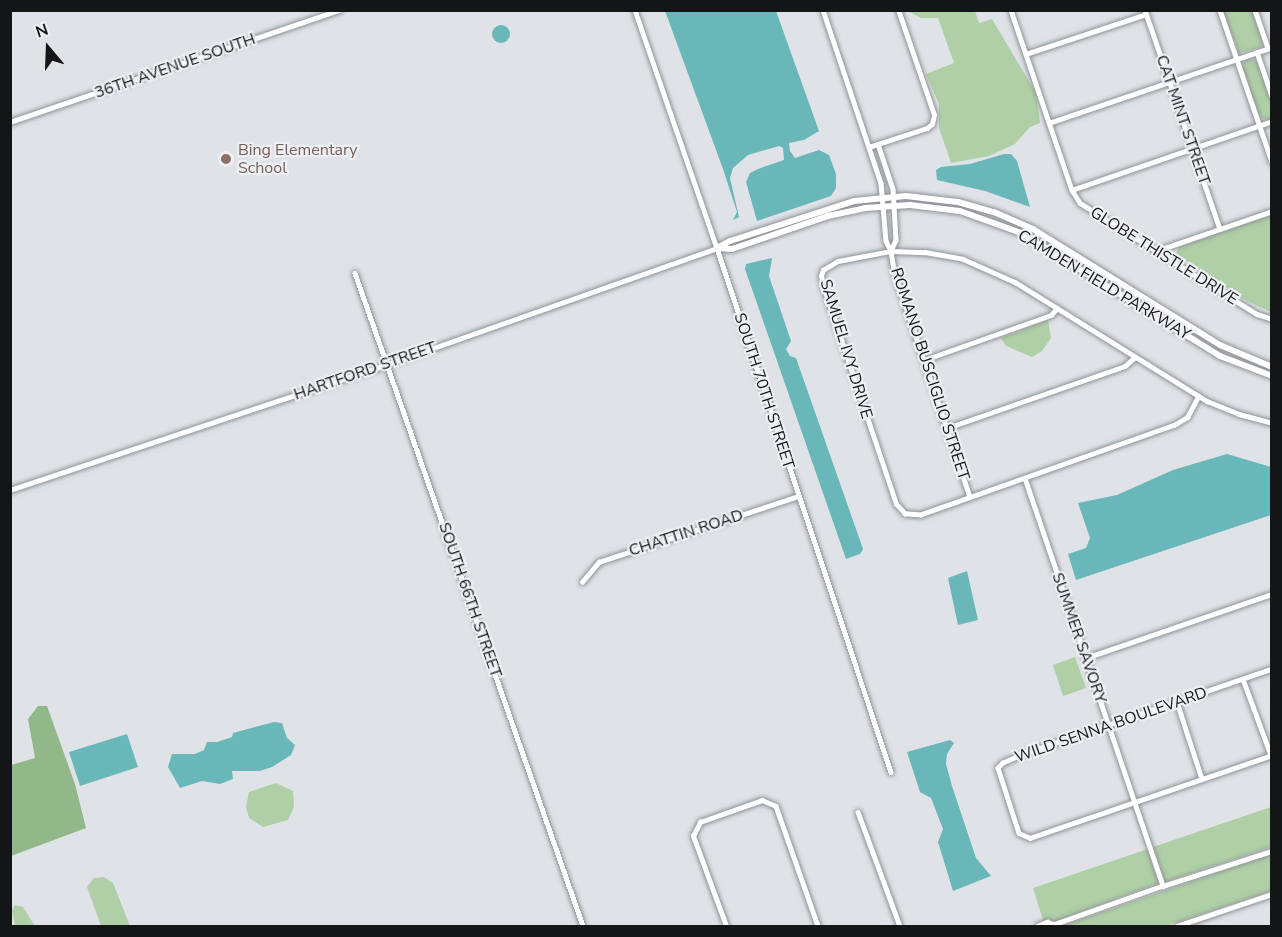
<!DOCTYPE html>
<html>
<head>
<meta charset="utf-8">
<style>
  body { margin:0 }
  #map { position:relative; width:1282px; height:937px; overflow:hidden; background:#dfe3e7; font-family:"Nunito Sans",sans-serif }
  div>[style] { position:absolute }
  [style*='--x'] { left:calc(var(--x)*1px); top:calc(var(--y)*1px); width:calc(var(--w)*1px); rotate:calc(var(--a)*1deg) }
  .green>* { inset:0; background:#afcfa6 }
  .forest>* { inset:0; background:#92b788 }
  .water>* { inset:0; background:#69b7b9 }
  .round { border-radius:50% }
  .roads { filter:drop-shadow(0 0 2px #8f9297) drop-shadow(0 0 2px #8f9297) }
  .minor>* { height:4.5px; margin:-2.25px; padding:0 2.25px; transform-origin:2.25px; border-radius:2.25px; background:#fff }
  .tertiary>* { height:6px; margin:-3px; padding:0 3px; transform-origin:3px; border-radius:3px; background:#fff }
  .dots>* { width:16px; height:16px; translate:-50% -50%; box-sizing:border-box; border:3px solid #ecf0f5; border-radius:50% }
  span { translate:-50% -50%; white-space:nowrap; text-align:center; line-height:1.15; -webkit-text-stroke:4.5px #ecf0f5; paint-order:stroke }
  .street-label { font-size:16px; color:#141516 }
  .education-label { font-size:16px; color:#785e54 }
  .left { translate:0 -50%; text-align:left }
  .frame { position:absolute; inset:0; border:12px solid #141516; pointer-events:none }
  .north { position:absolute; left:18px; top:18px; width:60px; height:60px; -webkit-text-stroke:4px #ecf0f5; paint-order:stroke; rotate:341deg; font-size:16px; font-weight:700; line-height:24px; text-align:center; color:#141516 }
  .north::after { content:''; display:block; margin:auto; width:21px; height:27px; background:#141516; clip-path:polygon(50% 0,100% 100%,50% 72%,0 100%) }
</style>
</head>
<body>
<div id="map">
  <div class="green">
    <i style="clip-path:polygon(908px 11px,975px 11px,979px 23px,992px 19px,1036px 93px,1040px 123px,1030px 127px,1015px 144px,989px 156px,951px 163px,939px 128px,939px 104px,926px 74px,954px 63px,938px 18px,921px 18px)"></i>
    <i style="clip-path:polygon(1223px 11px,1252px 11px,1263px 41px,1261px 47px,1239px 53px)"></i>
    <i style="clip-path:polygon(1247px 58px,1257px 61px,1271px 101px,1271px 119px,1269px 120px,1259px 117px,1242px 66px)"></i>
    <i style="clip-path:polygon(1271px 215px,1271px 312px,1245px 300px,1176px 254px,1179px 247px)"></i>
    <i style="clip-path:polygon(1048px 320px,1051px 338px,1042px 351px,1032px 357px,1006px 346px,1001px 338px)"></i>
    <i style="clip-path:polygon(1075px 657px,1086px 688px,1063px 696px,1053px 665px)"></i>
    <i style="clip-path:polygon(276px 783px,293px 791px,294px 807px,288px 820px,263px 827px,249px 818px,246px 807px,249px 792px)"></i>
    <i style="clip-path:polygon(1271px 807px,1271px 847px,1165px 882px,1153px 847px)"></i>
    <i style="clip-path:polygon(1148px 849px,1159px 883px,1056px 921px,1043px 920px,1033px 888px)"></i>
    <i style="clip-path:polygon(1271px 854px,1271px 891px,1166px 926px,1062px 926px)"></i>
    <i style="clip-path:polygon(104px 877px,113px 883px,130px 926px,101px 926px,87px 887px,94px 878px)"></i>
    <i style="clip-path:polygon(15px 905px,23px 907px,35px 926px,15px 926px,12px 911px)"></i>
  </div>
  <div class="forest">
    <i style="clip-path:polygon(38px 706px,47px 706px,75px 784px,86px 828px,11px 856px,11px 765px,35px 758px,28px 719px)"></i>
  </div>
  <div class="water">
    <i style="clip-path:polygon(665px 11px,776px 11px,819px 131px,804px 140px,789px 143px,790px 151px,795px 158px,819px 150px,829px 155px,836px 174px,836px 188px,831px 196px,757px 221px,746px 182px,750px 173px,758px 169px,784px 160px,783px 148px,779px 146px,748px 155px,733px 168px,730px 178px,739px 217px,733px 220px,737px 212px,723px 169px)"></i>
    <i class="round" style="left:492px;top:25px;width:18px;height:18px"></i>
    <i style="clip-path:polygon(1004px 154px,1011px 154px,1017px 161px,1030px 207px,985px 191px,937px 180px,936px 170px,941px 167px,970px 164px)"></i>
    <i style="clip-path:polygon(772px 258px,769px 276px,791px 341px,786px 349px,790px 356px,796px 358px,863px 549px,860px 554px,846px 559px,745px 269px,746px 264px)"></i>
    <i style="clip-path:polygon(1227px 454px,1271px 467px,1271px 515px,1076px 580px,1068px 554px,1086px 548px,1090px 538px,1078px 503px,1117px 495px,1173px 470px)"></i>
    <i style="clip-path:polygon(967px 571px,978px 620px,958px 625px,948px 578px)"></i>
    <i style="clip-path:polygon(274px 722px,282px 723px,287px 738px,295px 745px,291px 755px,272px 767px,260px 771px,232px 771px,233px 779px,220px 784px,202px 781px,180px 788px,168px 767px,172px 754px,195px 754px,204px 750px,207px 742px,217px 742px,232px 737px,233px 733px)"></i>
    <i style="clip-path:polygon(127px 734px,138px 767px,80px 786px,69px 752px)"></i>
    <i style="clip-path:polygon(950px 740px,954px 743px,947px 754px,946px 764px,952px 786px,976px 858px,991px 876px,953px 891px,938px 842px,943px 829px,931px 798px,920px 792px,907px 752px)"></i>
  </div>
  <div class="roads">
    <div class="minor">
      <i style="--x:635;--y:10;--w:252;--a:71"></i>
      <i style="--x:717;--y:248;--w:552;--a:71.63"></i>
      <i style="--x:823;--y:10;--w:182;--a:71.5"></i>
      <i style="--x:881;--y:183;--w:58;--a:85.1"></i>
      <i style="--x:886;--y:241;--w:11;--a:63"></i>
      <i style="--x:891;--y:251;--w:20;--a:81"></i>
      <i style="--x:894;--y:271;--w:238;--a:71.4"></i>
      <i style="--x:1011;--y:10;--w:190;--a:71.3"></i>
      <i style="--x:1072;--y:190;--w:15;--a:58"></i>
      <i style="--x:1080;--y:203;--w:209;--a:32.1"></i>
      <i style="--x:1257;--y:314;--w:16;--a:18"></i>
      <i style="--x:1145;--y:10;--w:231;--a:71.1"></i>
      <i style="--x:1220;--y:10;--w:161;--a:71.1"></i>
      <i style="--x:1255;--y:10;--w:40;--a:71.1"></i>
      <i style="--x:1257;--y:52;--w:46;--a:71.2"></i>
      <i style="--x:1026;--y:54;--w:126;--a:-18.4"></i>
      <i style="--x:10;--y:122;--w:348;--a:-18.8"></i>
      <i style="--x:1049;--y:123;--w:236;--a:-18.8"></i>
      <i style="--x:878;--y:144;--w:47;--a:71.6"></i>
      <i style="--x:893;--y:189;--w:51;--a:86.6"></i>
      <i style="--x:896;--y:240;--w:12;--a:114"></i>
      <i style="--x:869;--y:147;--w:61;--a:-18.1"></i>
      <i style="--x:927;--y:128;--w:6;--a:-39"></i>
      <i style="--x:932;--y:124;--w:9;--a:-77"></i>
      <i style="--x:934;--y:115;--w:111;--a:-108.9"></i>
      <i style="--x:1072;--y:190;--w:212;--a:-19"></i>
      <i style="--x:1156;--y:251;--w:123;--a:-19"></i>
      <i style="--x:355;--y:273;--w:692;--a:70.75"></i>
      <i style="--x:924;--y:360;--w:135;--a:-19.5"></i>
      <i style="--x:1051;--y:315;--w:9;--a:-49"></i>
      <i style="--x:1199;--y:396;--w:24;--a:118"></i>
      <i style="--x:1188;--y:417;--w:15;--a:148"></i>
      <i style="--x:1175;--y:425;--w:269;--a:160.5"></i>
      <i style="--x:921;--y:515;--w:16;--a:-176"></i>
      <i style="--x:905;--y:514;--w:13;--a:-132"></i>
      <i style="--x:896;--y:504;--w:230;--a:-108.5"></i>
      <i style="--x:823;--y:286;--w:10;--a:-101"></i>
      <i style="--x:821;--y:276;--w:6;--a:-72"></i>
      <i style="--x:823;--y:270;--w:17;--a:-31"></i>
      <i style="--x:838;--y:261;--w:54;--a:-10.7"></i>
      <i style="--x:891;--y:251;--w:34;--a:2"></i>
      <i style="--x:925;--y:252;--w:39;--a:10"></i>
      <i style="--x:963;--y:259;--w:57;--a:23.9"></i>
      <i style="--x:1015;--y:282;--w:226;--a:31.8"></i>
      <i style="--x:1207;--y:401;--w:35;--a:22"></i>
      <i style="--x:1239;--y:414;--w:34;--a:15"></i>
      <i style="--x:947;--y:428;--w:188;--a:-19.2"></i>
      <i style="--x:1125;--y:366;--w:13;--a:-42"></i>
      <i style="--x:1025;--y:478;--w:431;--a:71.3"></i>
      <i style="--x:1163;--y:886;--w:114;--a:160.4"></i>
      <i style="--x:10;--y:490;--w:398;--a:-18.4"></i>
      <i style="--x:388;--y:364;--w:349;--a:-19.4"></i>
      <i style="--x:582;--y:582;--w:26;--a:-50"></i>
      <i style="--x:599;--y:562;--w:210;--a:-18.3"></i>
      <i style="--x:1086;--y:658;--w:197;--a:-19"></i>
      <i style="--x:1272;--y:669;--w:262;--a:161.1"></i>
      <i style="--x:1024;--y:754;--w:23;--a:157"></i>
      <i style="--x:1003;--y:763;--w:7;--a:135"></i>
      <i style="--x:998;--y:768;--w:68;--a:72.1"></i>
      <i style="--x:1019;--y:833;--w:12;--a:24"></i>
      <i style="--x:1030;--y:838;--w:256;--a:-18.9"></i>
      <i style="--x:1243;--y:679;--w:81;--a:69.8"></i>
      <i style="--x:1177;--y:702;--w:81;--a:72"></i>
      <i style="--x:858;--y:812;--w:121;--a:69.8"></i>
      <i style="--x:1163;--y:886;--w:114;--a:-17.8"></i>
      <i style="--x:726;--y:926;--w:96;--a:-110.1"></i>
      <i style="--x:693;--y:836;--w:16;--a:-63"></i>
      <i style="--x:700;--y:822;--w:66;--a:-19.5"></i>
      <i style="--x:762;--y:800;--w:15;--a:23"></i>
      <i style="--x:776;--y:806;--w:127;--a:70.7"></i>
      <i style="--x:1037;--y:926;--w:11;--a:-22"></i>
      <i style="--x:1047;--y:922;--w:9;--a:18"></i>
      <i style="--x:1177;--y:926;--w:100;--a:-18.6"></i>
    </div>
    <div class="tertiary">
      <i style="--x:717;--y:248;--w:15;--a:-28"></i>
      <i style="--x:730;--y:241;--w:130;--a:-17.9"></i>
      <i style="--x:854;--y:201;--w:52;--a:-5.5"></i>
      <i style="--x:906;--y:196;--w:52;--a:6.6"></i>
      <i style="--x:958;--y:202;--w:37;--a:16"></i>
      <i style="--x:994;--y:212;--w:43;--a:23.6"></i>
      <i style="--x:1033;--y:229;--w:220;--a:31.8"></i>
      <i style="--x:1220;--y:345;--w:56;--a:22.9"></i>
      <i style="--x:718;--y:248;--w:14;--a:4"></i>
      <i style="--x:732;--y:249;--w:102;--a:-19"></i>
      <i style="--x:828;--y:216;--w:38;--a:-12"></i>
      <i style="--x:865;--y:208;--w:45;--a:-3.8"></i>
      <i style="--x:910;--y:205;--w:50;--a:6.8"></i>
      <i style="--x:960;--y:211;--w:65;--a:19.8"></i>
      <i style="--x:1021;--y:233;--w:234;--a:31.7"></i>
      <i style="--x:1220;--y:356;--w:56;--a:21"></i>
    </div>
  </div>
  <div class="dots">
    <i style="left:226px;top:159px;background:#8d6e63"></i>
  </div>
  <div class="street-label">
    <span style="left:175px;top:66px;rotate:-19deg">36TH AVENUE SOUTH</span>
    <span style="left:1183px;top:120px;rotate:71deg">CAT MINT STREET</span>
    <span style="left:1164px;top:256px;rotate:32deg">GLOBE THISTLE DRIVE</span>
    <span style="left:1104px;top:285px;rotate:31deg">CAMDEN FIELD PARKWAY</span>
    <span style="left:846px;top:349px;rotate:73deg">SAMUEL IVY DRIVE</span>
    <span style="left:365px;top:371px;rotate:-19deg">HARTFORD STREET</span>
    <span style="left:930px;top:374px;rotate:72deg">ROMANO BUSCIGLIO STREET</span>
    <span style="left:764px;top:391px;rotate:72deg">SOUTH 70TH STREET</span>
    <span style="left:686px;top:533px;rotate:-18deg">CHATTIN ROAD</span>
    <span style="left:470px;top:600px;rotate:71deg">SOUTH 66TH STREET</span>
    <span style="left:1079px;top:638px;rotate:71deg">SUMMER SAVORY</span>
    <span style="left:1111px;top:725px;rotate:-19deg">WILD SENNA BOULEVARD</span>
  </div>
  <div class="education-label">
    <span class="left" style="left:238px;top:159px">Bing Elementary<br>School</span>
  </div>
  <div class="frame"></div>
  <div class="north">N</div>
</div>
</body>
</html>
